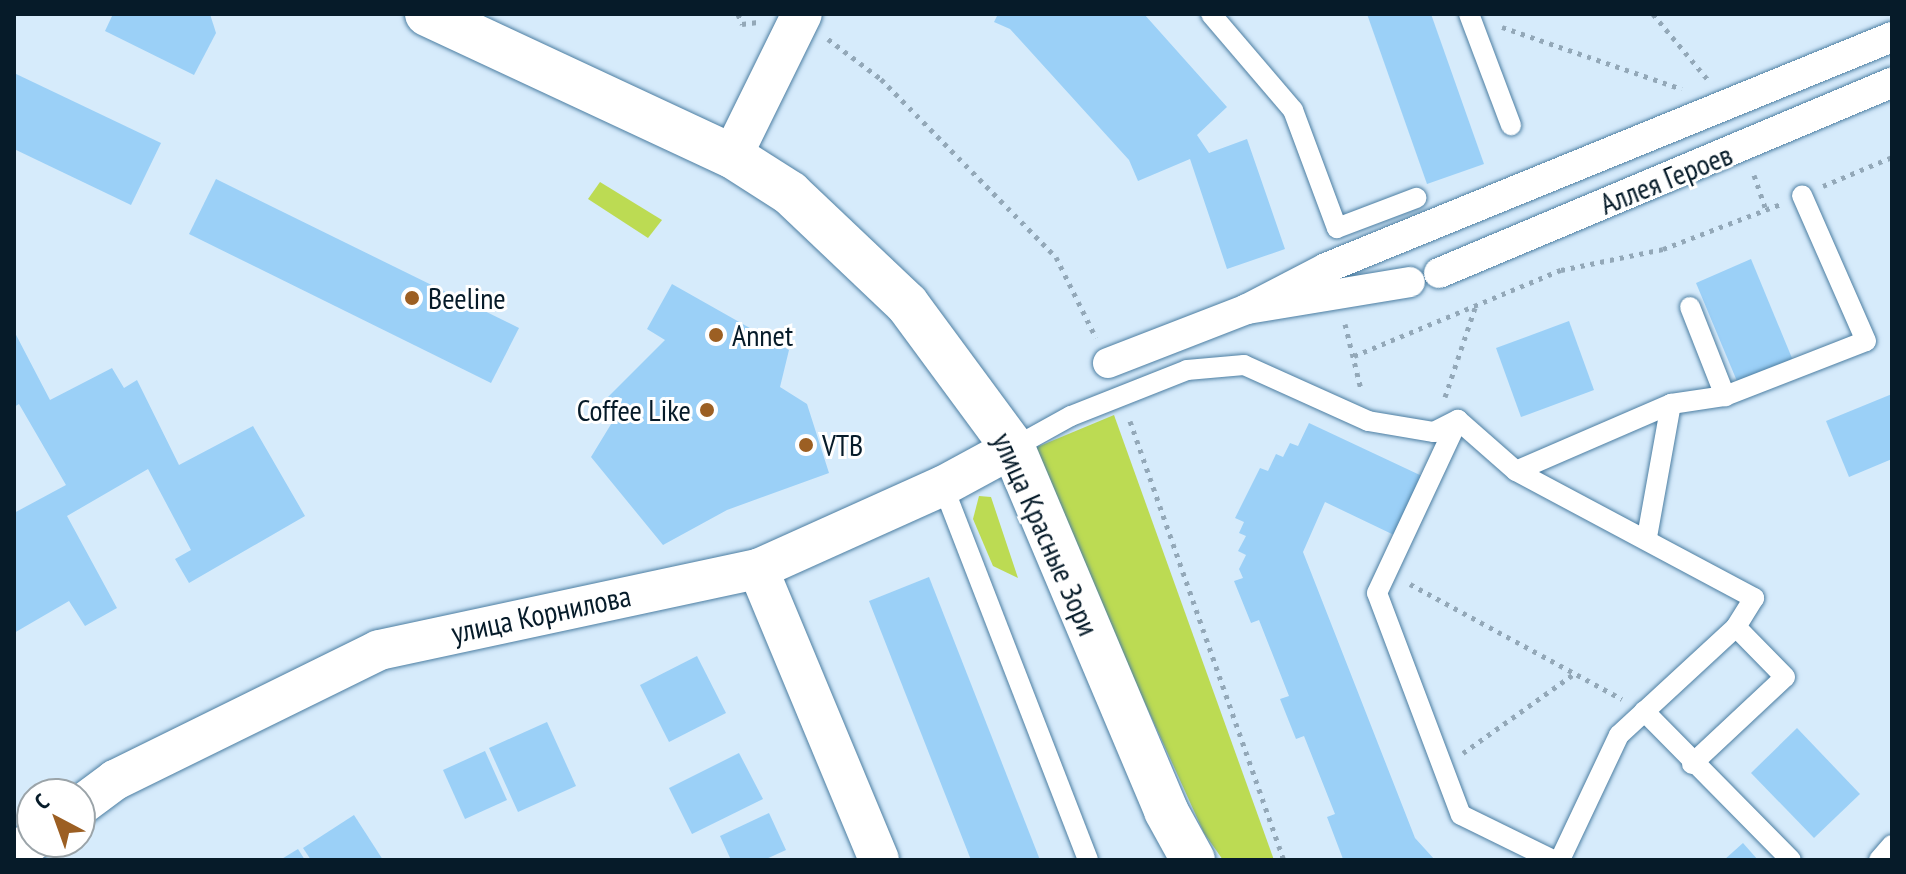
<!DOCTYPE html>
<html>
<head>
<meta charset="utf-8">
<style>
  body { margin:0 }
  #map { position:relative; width:1906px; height:874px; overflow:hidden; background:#d6ebfb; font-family:"PT Sans Narrow",sans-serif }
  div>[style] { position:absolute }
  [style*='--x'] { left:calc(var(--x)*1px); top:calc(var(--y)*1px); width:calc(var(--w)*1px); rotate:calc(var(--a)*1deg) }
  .green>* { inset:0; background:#bcdb53 }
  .building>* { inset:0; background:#9bd0f7 }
  .path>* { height:5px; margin-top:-2.5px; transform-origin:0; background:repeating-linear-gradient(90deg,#93a8b8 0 4px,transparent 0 10px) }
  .roads { filter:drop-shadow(0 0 2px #4c7ea2) drop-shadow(0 0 2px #4c7ea2) }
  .service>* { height:20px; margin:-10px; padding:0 10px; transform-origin:10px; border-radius:10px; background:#fff }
  .pedestrian>* { height:30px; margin:-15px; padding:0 15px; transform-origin:15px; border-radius:15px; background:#fff }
  .minor>* { height:40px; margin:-20px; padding:0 20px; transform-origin:20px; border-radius:20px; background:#fff }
  .secondary>* { height:44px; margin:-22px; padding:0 22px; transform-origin:22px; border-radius:22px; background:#fff }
  .dots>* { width:22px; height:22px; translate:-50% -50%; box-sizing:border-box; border:4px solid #fff; border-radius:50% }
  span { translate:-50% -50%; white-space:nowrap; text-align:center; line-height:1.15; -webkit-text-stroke:6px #fff; paint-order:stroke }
  .street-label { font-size:30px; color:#061b29 }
  .poi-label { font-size:30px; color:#061b29 }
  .left { translate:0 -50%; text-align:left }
  .right { translate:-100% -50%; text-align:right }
  .frame { position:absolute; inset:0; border:16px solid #061b29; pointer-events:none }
  .north { position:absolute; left:16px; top:778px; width:80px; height:80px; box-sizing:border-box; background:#fff; border:2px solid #9ba4a9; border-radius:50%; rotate:319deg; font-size:22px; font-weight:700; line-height:32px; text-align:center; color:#061b29 }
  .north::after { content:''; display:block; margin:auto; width:28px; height:36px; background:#9c5f23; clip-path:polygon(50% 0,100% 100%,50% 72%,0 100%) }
</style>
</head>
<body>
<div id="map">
  <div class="green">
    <i style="clip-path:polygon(600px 182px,662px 220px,648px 238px,588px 199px)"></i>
    <i style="clip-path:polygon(1114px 415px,1274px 860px,1223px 860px,1204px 833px,1030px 450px)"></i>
    <i style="clip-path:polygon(979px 496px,991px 497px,1018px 578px,993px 566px,973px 519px)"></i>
  </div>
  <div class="building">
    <i style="clip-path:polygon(113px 14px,210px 14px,216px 33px,194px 75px,105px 31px)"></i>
    <i style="clip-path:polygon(998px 14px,1144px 14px,1227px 107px,1197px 135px,1209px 153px,1247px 139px,1285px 249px,1227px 269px,1190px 159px,1138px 181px,1129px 160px,1010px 29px,994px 22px)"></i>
    <i style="clip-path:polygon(1367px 14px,1431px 14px,1484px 164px,1427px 184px)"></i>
    <i style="clip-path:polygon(14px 73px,161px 143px,131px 205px,14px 149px)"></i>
    <i style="clip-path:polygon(216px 179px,519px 328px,491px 383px,189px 234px)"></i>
    <i style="clip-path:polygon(1751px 259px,1794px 363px,1739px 386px,1696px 283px)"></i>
    <i style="clip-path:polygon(672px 284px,789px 350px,780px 387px,807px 404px,829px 473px,727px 510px,663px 545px,591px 457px,616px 416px,604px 401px,665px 340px,647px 329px)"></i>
    <i style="clip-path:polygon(1569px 321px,1594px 390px,1521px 417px,1496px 348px)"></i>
    <i style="clip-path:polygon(14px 331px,50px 400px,112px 368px,124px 388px,137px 380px,179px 465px,253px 426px,305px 516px,189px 583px,175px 559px,191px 550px,148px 469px,67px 516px,117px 608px,85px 626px,69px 601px,14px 633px,14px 513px,66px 485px,19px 404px,14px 407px)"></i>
    <i style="clip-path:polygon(1892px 394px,1892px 459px,1849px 477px,1826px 421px)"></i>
    <i style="clip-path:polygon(1309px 423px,1422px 476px,1394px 535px,1325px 502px,1303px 552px,1415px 838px,1435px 860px,1343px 859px,1327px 817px,1335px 814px,1304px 736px,1296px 739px,1280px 699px,1289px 696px,1259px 620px,1251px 623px,1234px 581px,1243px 578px,1239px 569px,1246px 555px,1238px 551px,1246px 536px,1239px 533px,1244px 522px,1235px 518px,1260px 468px,1268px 471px,1276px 454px,1283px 457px,1290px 443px,1298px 446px)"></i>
    <i style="clip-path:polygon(929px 577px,1040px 860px,971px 860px,869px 601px)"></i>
    <i style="clip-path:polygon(697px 656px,726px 713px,669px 742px,640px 685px)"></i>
    <i style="clip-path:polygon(547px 722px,576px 786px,518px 812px,489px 748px)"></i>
    <i style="clip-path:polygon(1797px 728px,1860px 794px,1814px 838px,1751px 773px)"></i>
    <i style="clip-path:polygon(485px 751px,507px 800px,465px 819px,443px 770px)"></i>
    <i style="clip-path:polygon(739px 753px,763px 799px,692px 834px,669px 788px)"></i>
    <i style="clip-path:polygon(769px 813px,786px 850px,764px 860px,731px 860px,720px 836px)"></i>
    <i style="clip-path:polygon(354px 815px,383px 860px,311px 860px,303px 848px)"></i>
    <i style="clip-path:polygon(1743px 843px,1758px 860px,1724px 860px)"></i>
    <i style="clip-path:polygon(298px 849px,305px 860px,280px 860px)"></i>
  </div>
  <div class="path">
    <i style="--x:738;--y:14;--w:11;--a:68"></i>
    <i style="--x:742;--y:24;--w:16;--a:-7"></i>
    <i style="--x:1653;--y:14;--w:87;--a:50.1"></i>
    <i style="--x:1502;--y:27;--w:190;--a:19"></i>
    <i style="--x:828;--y:39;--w:66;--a:37"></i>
    <i style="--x:881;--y:79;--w:250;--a:45.5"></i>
    <i style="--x:1056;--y:257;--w:90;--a:63.7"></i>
    <i style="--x:1754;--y:175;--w:37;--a:71"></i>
    <i style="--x:1823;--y:186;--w:75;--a:-22.8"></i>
    <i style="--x:1345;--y:324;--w:67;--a:76.2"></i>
    <i style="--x:1354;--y:356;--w:224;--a:-22.6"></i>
    <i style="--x:1561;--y:270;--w:104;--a:-11.6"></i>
    <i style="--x:1663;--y:249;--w:126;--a:-20.9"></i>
    <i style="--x:1445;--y:397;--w:97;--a:-71.4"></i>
    <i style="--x:1130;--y:421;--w:465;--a:70.7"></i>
    <i style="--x:1410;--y:584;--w:241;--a:28.5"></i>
    <i style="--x:1463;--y:753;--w:138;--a:-35.5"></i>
  </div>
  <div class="roads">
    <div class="service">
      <i style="--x:1211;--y:14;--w:126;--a:49.5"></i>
      <i style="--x:1293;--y:110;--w:126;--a:69.6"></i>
      <i style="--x:1337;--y:228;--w:85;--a:-20.8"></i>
      <i style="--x:1469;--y:14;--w:119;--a:69.3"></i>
      <i style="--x:1690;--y:307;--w:96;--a:68.5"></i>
      <i style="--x:1458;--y:420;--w:191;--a:115.1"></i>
      <i style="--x:1377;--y:593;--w:237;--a:69.3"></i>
      <i style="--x:1461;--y:815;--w:102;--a:26.1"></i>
      <i style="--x:1013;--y:448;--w:66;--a:-28.9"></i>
      <i style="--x:1071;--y:416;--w:125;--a:-21.6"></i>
      <i style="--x:1187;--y:370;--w:57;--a:-5"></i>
      <i style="--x:1244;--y:365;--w:136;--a:24.3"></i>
      <i style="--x:1368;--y:421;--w:67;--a:9.5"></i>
      <i style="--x:1434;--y:432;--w:27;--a:-27"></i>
      <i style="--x:1458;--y:420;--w:77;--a:41.3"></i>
      <i style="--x:1516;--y:471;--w:270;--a:28.1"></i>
      <i style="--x:1754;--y:598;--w:34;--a:122"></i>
      <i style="--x:1736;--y:627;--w:159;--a:137.3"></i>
      <i style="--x:1619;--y:735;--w:138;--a:115.3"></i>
      <i style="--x:1516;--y:471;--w:169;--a:-23.4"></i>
      <i style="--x:1671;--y:404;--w:55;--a:-8.4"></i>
      <i style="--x:1725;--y:396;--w:151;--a:-21.3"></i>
      <i style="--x:1866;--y:341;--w:159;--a:-113.7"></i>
      <i style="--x:943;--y:486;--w:401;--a:68.8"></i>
      <i style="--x:1647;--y:537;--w:135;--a:-79.8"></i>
      <i style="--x:1644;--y:711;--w:209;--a:45.4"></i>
      <i style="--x:1692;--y:764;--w:127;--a:-43.1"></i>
      <i style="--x:1785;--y:677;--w:70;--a:-134.4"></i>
      <i style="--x:1879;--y:860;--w:20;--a:-49"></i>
    </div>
    <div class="pedestrian">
      <i style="--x:1439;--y:273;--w:491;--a:-22.8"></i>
      <i style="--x:1247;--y:309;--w:89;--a:-27.4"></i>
      <i style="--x:1326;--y:268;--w:611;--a:-22.2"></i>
      <i style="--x:1108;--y:363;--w:149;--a:-21.2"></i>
      <i style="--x:1247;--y:309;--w:165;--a:-9.4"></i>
    </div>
    <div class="minor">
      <i style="--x:732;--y:156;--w:158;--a:-63.8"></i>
      <i style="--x:758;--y:569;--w:315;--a:67.4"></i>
      <i style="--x:80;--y:806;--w:44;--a:-36.6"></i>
      <i style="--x:115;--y:780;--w:294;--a:-26.2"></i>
      <i style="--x:379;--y:650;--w:388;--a:-12.1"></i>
      <i style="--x:758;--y:569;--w:203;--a:-24.2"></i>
      <i style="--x:943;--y:486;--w:80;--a:-28.5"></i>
      <i style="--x:14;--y:854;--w:22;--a:-36"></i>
    </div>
    <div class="secondary">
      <i style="--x:427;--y:14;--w:336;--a:25"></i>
      <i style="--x:732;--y:156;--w:69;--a:32.5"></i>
      <i style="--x:790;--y:193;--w:161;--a:43.5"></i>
      <i style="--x:907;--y:304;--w:179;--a:53.6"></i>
      <i style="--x:1013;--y:448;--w:394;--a:67.1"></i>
      <i style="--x:1166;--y:811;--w:56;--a:61.1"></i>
    </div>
  </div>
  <div class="dots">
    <i style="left:412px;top:298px;background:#9c5f23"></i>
    <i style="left:716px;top:335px;background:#9c5f23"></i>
    <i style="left:707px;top:410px;background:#9c5f23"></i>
    <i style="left:806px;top:445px;background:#9c5f23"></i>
  </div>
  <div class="street-label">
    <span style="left:1666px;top:179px;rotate:-22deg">Аллея Героев</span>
    <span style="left:1046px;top:534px;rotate:66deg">улица Красные Зори</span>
    <span style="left:541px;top:614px;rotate:-12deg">улица Корнилова</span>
  </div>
  <div class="poi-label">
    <span class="left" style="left:428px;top:298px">Beeline</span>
    <span class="left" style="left:732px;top:335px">Annet</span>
    <span class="right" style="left:691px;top:410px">Coffee Like</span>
    <span class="left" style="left:822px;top:445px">VTB</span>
  </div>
  <div class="frame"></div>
  <div class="north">С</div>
</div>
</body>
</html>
